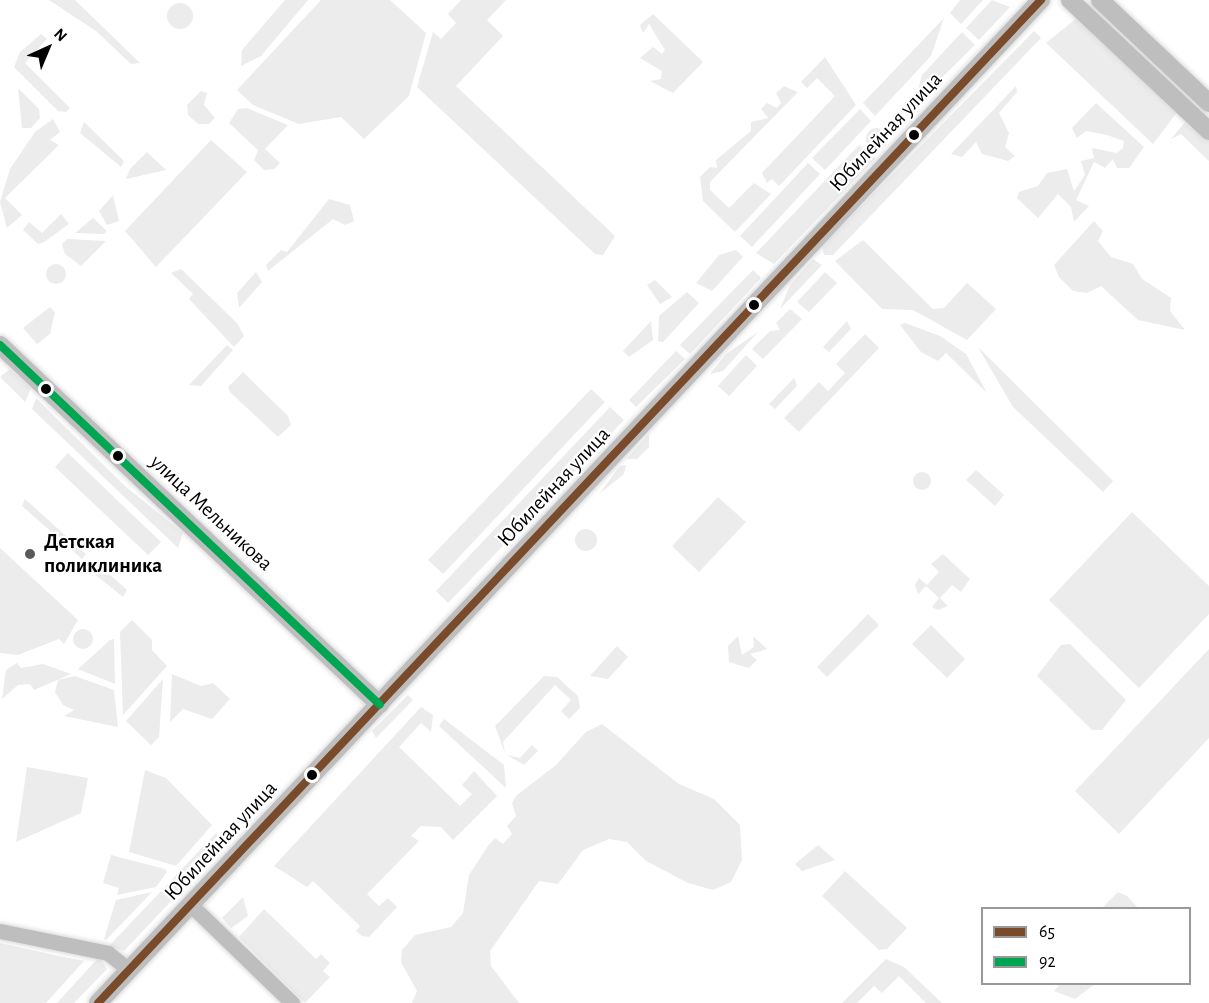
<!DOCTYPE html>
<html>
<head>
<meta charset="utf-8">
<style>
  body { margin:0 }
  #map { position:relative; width:1209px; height:1003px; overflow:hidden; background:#fff; font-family:"Alegreya Sans",sans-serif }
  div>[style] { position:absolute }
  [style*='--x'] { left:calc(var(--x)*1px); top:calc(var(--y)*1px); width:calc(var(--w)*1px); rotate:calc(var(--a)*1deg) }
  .green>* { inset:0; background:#ececec }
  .round { border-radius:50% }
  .roads { filter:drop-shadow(0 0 2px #dbdbdb) drop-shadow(0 0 2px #dbdbdb) }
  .minor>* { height:15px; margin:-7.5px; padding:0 7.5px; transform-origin:7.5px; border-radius:7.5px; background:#bebebe }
  .major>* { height:18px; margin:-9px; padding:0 9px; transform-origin:9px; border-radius:9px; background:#bebebe }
  .bus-1>* { height:8px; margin:-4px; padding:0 4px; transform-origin:4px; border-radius:4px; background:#7a4b2a }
  .bus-2>* { height:8px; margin:-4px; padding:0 4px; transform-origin:4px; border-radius:4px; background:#00a651 }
  .dots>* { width:16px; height:16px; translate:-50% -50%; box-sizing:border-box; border:3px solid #fff; border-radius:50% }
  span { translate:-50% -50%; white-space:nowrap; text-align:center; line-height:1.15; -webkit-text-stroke:4.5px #fff; paint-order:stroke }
  .street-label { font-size:21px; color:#000 }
  .poi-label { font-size:21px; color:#000; font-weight:700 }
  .left { translate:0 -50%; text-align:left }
  .legend { position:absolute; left:981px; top:907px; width:210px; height:78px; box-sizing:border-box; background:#fff; border:2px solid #999; margin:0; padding:8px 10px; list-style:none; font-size:18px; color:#000 }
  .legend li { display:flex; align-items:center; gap:12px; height:30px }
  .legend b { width:30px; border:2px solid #999 }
  .north { position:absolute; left:18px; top:18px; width:60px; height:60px; -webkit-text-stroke:4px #fff; paint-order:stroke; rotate:44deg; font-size:16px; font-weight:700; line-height:24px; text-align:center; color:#000 }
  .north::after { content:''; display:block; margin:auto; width:21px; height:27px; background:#000; clip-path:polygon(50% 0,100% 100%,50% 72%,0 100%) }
</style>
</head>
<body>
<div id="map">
  <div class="green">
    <i style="clip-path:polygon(49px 0,75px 0,140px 63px,131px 64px,96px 31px)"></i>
    <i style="clip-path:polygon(285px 0,308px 0,261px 56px,241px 66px,242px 50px)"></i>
    <i style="clip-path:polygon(321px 0,390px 0,426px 33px,409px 96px,364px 139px,341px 117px,299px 124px,253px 105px,237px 90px)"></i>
    <i style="clip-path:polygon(461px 0,506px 0,487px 20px,503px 36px,456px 86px,615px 236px,603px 255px,595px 254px,417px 87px,433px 32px,441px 39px,456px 23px,448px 14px)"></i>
    <i style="clip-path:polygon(960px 0,983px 0,961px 24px,950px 13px)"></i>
    <i style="clip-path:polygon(992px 0,1010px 7px,979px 40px,966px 28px)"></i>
    <i class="round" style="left:167px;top:3px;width:26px;height:26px"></i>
    <i style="clip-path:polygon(653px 14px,703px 62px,673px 93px,650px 81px,661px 79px,662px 71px,640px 58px,653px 47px,662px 54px,665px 50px,649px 24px,643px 33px,640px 25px)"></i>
    <i style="clip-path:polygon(1078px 17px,1178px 111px,1153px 144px,1046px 43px)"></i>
    <i style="clip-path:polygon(944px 18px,931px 56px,875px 116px,863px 103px)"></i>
    <i style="clip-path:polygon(1034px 31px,1041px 38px,833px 255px,824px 255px,822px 246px)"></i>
    <i style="clip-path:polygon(962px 32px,975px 45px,914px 105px,922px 75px)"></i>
    <i style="clip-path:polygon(41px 34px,47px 39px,25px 63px,70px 108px,66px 112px,58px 111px,14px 67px,20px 52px)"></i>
    <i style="clip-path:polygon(825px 57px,856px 105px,779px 186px,772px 179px,767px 183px,762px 173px,835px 96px,817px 78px,807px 88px,801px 82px)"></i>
    <i style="clip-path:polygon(784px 86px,798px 92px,710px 182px,710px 190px,729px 208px,754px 183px,771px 194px,735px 232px,703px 201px,700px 177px,710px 167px,717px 168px,716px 160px,751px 131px,751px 122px,768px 118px,761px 109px,767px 103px,777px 108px,781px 103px,776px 93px)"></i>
    <i style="clip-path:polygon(1016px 86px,1017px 92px,999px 113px,1009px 133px,1005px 147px,1015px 156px,1008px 161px,982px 154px,976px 142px,962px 157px,951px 154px)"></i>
    <i style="clip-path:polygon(18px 88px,39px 109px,40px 118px,31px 128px,22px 128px)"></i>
    <i style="clip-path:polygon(201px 91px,207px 93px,204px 105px,215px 118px,209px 124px,198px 124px,188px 115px,187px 105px)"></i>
    <i style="clip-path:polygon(1096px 103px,1144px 147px,1129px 168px,1117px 168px,1113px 159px,1105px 168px,1094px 162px,1076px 200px,1089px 206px,1074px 222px,1071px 207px,1058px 194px,1038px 218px,1017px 198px,1019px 192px,1038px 186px,1047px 173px,1067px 169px,1074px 191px,1085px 175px,1081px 161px,1094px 158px,1092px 148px,1117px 153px,1123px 148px,1124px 141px,1107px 135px,1086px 131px,1077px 138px,1072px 128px)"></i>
    <i style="clip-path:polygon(247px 108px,288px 125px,265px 149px,280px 163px,274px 169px,264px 170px,254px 160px,258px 150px,229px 123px,238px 109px)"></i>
    <i style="clip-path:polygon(860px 109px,871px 121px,825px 170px,812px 158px)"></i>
    <i style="clip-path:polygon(53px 119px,60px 132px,50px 140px,59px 145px,5px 198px,22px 215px,7px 228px,0 202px,10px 169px,35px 132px)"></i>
    <i style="clip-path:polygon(84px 122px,124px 161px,121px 167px,80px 133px)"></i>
    <i style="clip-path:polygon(1185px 122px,1209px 140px,1209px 161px,1181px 134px,1171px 139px)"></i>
    <i class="round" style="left:866px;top:128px;width:22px;height:22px"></i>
    <i style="clip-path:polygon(211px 140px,247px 172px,156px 267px,125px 231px)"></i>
    <i style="clip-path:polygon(859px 145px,876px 158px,774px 264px,756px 253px)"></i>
    <i style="clip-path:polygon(147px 152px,166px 170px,126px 179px,130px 169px)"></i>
    <i style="clip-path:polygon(808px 163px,820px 174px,752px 247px,740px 236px)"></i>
    <i style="clip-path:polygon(113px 195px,119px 221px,107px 225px,99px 211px)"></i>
    <i style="clip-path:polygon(329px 199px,350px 205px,354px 221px,345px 225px,333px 219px,268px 271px,266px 265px,281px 250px,287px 252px)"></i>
    <i style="clip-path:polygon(61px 214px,69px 224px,44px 242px,38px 244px,23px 230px,29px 222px,42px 233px)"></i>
    <i style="clip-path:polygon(93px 218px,107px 231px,104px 234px,75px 233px)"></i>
    <i style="clip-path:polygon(1094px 221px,1103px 231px,1098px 241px,1111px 257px,1133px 264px,1142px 279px,1171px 298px,1170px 311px,1185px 330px,1138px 320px,1101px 286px,1087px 293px,1073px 291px,1059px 277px,1054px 265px)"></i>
    <i style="clip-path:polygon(67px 239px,106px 241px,81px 266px,65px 254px,62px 244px)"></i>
    <i style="clip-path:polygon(863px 240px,933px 309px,944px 308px,967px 283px,996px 309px,967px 340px,913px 310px,882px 309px,835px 261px)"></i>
    <i style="clip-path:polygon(736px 250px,743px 257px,712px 291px,696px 283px,719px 255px)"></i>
    <i style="clip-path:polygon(813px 259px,822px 265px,780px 309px,790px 285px)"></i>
    <i class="round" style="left:46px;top:264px;width:20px;height:20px"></i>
    <i style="clip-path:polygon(181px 269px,237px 323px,244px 336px,234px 347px,189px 299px,193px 294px,171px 273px)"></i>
    <i style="clip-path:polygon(753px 270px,761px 278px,690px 354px,680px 345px)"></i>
    <i style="clip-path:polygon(256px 272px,262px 282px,239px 308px,237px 293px)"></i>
    <i style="clip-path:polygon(825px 272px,837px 283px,809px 312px,797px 302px)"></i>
    <i style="clip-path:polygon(655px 280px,672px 297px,660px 304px,647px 285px)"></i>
    <i style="clip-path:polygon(687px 292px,699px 303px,663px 342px,658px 341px,659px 316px)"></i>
    <i style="clip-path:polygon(50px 307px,55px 312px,50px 334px,37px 344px,23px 328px)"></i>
    <i style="clip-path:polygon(790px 309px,802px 319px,763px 359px,752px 349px,770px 331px,780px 330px,776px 323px)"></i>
    <i style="clip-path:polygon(651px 321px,653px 340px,629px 357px,623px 351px)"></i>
    <i style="clip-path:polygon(847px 321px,851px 329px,829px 352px,823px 347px)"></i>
    <i style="clip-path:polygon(905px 323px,940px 336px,966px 354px,987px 393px,946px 353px,938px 361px,921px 352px,900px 325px)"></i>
    <i style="clip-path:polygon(758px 332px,723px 371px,710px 374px,726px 354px)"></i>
    <i style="clip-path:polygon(865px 334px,879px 348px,799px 432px,784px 418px,819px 382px,828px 391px,845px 373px,836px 364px)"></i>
    <i style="clip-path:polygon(227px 345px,233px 350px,201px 386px,189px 385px)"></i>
    <i style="clip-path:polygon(978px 347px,1113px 481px,1103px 492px,1013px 407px)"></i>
    <i style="clip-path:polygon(676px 351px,685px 359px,636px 407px,629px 400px)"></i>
    <i style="clip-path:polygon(746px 355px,757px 366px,729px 396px,718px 386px)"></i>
    <i style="clip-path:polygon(10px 369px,31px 388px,25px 402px,0 377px)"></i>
    <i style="clip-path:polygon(243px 372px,288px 416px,291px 425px,278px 437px,230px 392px,228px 387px)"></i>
    <i style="clip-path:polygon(794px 378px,797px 386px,775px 409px,769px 404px)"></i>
    <i style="clip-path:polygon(591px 389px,605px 402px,443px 574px,428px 560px)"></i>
    <i style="clip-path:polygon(36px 398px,125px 486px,183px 533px,178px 548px,32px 409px)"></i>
    <i style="clip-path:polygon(610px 407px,624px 420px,448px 603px,436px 591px)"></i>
    <i style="clip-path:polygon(649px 434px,649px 447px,637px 459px,626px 459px)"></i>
    <i style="clip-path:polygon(68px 453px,161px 542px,148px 555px,55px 467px)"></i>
    <i style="clip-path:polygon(626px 465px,624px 474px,599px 494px,620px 466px)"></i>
    <i style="clip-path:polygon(976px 470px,1004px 495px,995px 506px,966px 480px)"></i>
    <i class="round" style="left:913px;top:472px;width:18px;height:18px"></i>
    <i style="clip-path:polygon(718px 497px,746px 522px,699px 572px,672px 546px)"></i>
    <i style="clip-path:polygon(25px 499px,86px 554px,82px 559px,22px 506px)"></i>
    <i style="clip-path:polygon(1132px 512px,1209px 586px,1209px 614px,1139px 688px,1049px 600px)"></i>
    <i class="round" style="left:575px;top:529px;width:22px;height:22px"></i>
    <i style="clip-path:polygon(0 548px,78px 620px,64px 644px,59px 639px,18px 655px,0 653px)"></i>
    <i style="clip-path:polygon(943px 554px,970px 579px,961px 592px,952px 585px,940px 598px,948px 606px,938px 610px,932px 607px,939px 598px,926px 586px,918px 594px,915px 585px,919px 578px,927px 585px,939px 572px,931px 564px)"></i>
    <i style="clip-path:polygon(98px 564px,127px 590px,123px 597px,92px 572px)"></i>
    <i style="clip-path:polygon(868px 614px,879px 625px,827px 677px,817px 667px)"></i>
    <i style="clip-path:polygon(132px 620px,152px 640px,152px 650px,167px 666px,123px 715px,120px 632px)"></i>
    <i style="clip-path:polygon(931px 625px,965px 659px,947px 678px,912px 644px)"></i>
    <i class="round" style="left:73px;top:629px;width:20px;height:20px"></i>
    <i style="clip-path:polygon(738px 636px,742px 655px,754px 647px,753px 636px,767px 649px,750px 654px,757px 660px,749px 668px,729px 662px,728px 646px)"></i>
    <i style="clip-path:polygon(114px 639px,115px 684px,78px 669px,110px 640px)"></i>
    <i style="clip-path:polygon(1070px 644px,1126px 700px,1102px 730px,1092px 730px,1037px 676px,1061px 645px)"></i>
    <i style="clip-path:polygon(617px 646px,628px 657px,608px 679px,590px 676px)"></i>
    <i style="clip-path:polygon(1209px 649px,1209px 738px,1119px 834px,1075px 791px)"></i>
    <i style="clip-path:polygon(17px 663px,21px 668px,43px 664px,71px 674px,34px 690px,30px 684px,18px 685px,2px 699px,6px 670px)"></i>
    <i style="clip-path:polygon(172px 674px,201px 686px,213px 683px,230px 699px,212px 719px,183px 709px,170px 722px)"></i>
    <i style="clip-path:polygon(75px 676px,114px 690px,118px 727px,64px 716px,74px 710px,63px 705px,55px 692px,58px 680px)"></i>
    <i style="clip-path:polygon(544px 676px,557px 677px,578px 696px,580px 708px,569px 719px,561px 711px,571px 700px,555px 685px,503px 742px,505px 753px,495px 726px)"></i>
    <i style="clip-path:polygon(163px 679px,159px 737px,151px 745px,126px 721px)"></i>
    <i style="clip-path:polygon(408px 695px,413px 700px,376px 738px,372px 731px)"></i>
    <i style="clip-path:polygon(421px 707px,433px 715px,431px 732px,421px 723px,399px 747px,460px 806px,472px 794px,462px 785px,474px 771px,497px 796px,453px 840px,441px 827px,421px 826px,411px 836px,419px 841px,367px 894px,379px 906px,388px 898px,397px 907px,369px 937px,362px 936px,356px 931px,360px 926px,313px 881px,307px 887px,274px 866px)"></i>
    <i style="clip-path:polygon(444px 719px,504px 765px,506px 788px,439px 726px)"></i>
    <i style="clip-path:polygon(602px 724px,679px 784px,714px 799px,740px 825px,742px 860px,731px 882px,713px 890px,688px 883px,646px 861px,627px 842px,609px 839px,583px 850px,558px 884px,539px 881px,490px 951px,491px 966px,519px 1003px,412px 1003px,417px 991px,401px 962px,402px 950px,415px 935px,451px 927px,463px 913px,469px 875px,488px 846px,495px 838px,503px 844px,512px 834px,507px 826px,516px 816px,512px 803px,517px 795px,556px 765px,586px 732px)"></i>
    <i style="clip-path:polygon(532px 745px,538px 751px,524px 765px,507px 755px,520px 758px)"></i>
    <i style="clip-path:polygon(27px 767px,88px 778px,81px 813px,16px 842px)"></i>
    <i style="clip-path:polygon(145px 770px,166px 778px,212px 825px,176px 866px,129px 852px)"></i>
    <i style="clip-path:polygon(216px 833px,224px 845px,124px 951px,109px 946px)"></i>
    <i style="clip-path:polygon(818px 845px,835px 860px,802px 871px,795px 864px)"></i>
    <i style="clip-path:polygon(111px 855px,165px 869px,167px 872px,156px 887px,117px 895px,119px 888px,103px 883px)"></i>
    <i style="clip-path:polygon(845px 871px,907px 928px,887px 949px,879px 950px,822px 896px)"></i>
    <i style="clip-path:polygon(152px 892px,106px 940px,104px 939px,116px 900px)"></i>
    <i style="clip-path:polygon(1118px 892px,1127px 896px,1138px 908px,1102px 908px)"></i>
    <i style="clip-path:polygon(243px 897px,248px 916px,231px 928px,222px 918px)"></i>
    <i style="clip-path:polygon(264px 909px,316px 959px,321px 954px,330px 963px,323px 971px,330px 977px,305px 1003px,239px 937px)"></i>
    <i style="clip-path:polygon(0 943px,54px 955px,84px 961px,46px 1003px,0 1003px)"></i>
    <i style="clip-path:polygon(99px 957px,107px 969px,74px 1003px,57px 1003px)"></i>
    <i style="clip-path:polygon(886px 959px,904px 967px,942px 1003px,926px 1003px,899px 976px,882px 993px,874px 986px,857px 1003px,842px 1003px)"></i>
    <i style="clip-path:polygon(1060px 984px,1095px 984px,1075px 999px,1054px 991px)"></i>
  </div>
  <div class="roads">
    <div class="minor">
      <i style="--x:191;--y:905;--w:141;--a:44.1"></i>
      <i style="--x:0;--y:931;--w:110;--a:11.5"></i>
      <i style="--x:108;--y:953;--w:27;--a:39"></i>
    </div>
    <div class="major">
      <i style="--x:1070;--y:0;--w:191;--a:43.3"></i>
      <i style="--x:1100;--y:0;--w:150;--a:43.4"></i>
      <i style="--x:0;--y:345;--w:523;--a:43.45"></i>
      <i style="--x:98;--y:1003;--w:1377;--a:-46.77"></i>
    </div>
  </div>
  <div class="bus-1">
    <i style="--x:98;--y:1003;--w:1377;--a:-46.77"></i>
  </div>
  <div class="bus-2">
    <i style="--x:0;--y:345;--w:523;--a:43.45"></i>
  </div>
  <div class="dots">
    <i style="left:914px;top:135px;background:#000"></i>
    <i style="left:754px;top:305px;background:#000"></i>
    <i style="left:46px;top:389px;background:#000"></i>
    <i style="left:118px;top:456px;background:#000"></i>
    <i style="left:30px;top:554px;background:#595959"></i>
    <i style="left:312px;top:775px;background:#000"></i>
  </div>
  <div class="street-label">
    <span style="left:886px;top:132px;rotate:-47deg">Юбилейная улица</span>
    <span style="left:554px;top:487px;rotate:-47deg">Юбилейная улица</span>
    <span style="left:211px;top:513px;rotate:43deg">улица Мельникова</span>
    <span style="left:221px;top:841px;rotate:-47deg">Юбилейная улица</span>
  </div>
  <div class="poi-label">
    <span class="left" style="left:44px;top:554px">Детская<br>поликлиника</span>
  </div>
  <ul class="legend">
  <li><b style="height:8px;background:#7a4b2a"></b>65</li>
  <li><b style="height:8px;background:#00a651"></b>92</li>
  </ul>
  <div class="north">N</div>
</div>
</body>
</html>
